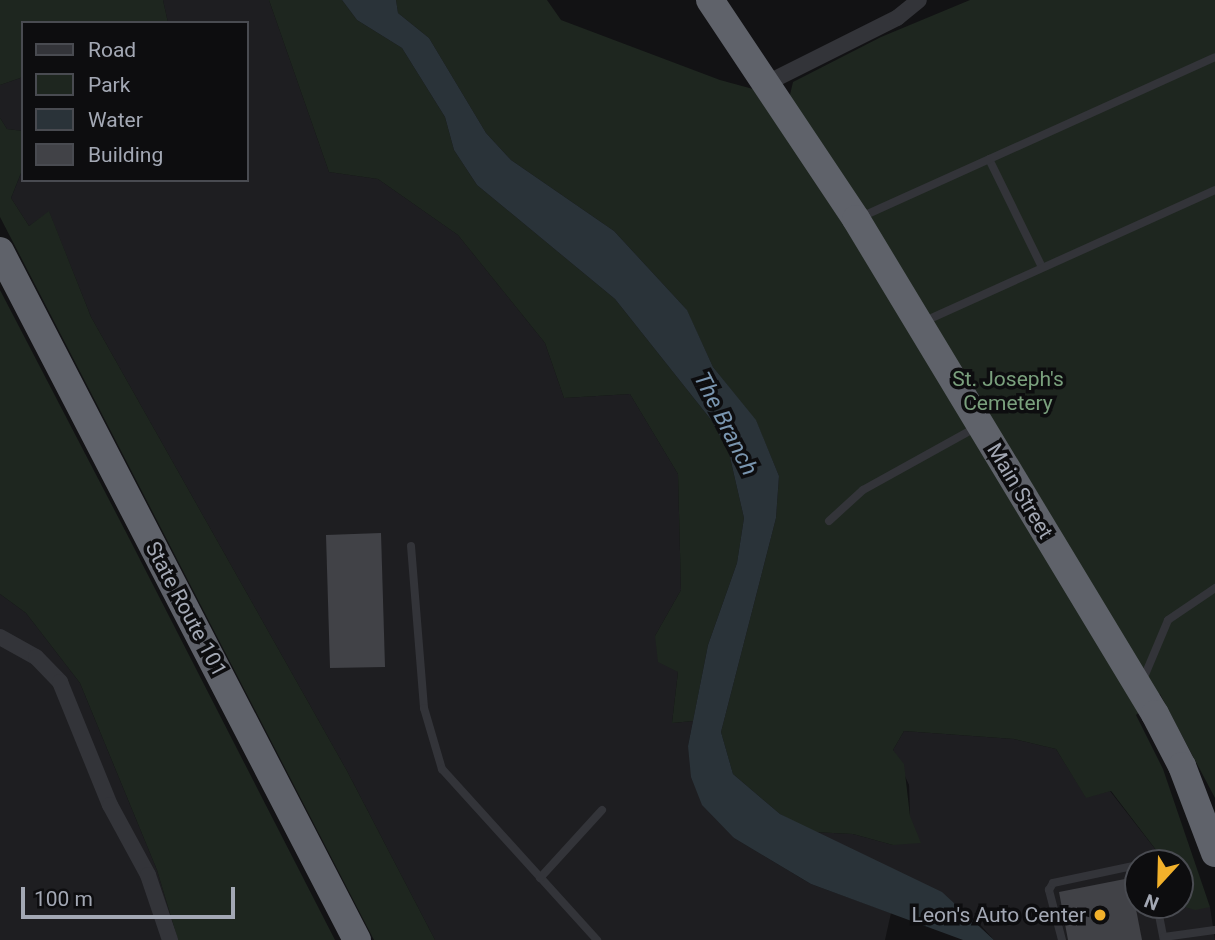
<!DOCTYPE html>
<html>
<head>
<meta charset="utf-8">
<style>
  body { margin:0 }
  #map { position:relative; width:1215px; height:940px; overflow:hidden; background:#121214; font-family:Roboto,sans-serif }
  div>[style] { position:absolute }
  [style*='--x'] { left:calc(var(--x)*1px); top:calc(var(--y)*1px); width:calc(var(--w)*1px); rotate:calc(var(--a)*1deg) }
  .built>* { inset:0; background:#1e1e21 }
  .green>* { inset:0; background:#1e261f }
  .water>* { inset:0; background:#2a3339 }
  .building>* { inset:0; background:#414247 }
  .lane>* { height:8px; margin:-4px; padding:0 4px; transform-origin:4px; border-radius:4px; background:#333439 }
  .street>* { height:16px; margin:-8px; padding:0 8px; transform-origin:8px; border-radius:8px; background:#333439 }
  .highway>* { height:28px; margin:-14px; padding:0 14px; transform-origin:14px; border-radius:14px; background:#5f626a }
  .dots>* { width:19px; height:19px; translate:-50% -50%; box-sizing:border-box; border:4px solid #0d0d0f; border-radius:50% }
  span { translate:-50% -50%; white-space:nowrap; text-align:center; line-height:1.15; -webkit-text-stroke:7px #0d0d0f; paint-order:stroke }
  .park-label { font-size:21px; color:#7aa07d }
  .street-label { font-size:21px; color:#a3a8b4 }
  .poi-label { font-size:21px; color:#a3a8b4 }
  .right { translate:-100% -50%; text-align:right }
  .water-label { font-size:23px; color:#7a96b0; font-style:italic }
  .legend { position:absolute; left:21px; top:21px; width:228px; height:161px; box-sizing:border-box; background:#0d0d0f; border:2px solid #494b51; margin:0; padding:9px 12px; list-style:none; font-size:21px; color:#a3a8b4 }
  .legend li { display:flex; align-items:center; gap:14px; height:35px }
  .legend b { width:35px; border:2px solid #494b51 }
  .north { position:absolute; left:1124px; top:849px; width:70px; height:70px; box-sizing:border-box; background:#0d0d0f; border:2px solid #494b51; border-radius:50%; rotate:202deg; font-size:19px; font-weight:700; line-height:28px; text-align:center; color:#a3a8b4 }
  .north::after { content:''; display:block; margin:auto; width:24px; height:32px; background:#f2b12b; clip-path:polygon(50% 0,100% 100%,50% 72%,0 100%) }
  .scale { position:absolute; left:21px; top:887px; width:214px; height:32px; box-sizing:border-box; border:4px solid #a3a8b4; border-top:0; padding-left:9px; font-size:21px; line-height:24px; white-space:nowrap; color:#a3a8b4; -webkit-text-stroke:5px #0d0d0f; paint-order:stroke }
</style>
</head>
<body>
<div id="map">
  <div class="built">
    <i style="clip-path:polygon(163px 0,269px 0,329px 172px,378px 179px,458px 235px,545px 343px,564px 398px,630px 394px,678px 474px,681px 590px,655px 636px,678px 672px,672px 723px,693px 721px,688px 746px,734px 838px,811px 884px,891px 913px,885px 940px,435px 940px,347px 771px,91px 317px,49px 212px,29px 226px,11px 198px,23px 168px,23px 180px,247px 180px,247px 23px,168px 23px)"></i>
    <i style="clip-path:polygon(23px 77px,23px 131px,7px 129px,0 118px,0 85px)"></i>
    <i style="clip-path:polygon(0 594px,26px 613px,80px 683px,157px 870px,178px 940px,0 940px)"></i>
    <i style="clip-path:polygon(904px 731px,1014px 739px,1056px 749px,1086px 797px,1110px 791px,1166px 863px,1138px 863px,1138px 905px,1210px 907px,1215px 940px,994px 940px,976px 920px,813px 832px,853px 834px,893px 845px,910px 816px,909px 785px,893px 750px)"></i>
  </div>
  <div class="green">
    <i style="clip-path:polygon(0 0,163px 0,168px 23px,23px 23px,23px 77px,0 85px)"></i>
    <i style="clip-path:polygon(269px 0,342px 0,357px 20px,402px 48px,445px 117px,454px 150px,477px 185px,615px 299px,712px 421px,729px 453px,744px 518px,737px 563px,708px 645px,693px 721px,672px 723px,678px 672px,658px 662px,655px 636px,681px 590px,678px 474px,630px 394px,564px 398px,545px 343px,458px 235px,378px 179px,329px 172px)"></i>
    <i style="clip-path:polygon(396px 0,547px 0,561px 20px,720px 80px,789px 99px,793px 82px,881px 37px,970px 0,1215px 0,1215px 798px,1160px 694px,1136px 715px,1163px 769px,1210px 907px,1195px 910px,1178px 905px,1180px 863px,1166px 863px,1111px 791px,1086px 798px,1056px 749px,1014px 739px,904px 731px,893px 750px,904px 764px,910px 816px,921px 843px,893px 845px,853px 834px,813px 832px,780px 814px,733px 774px,721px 732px,776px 518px,779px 476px,756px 421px,713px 367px,686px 309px,614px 231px,511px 160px,486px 133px,429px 38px,398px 13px)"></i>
    <i style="clip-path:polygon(0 118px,7px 129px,23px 131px,23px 168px,11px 198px,29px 226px,49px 211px,91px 317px,347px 771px,435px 940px,374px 940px,0 217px)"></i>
    <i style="clip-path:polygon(0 290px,129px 538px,335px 940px,178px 940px,157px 870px,80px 683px,26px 613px,0 594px)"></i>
  </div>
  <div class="water">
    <i style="clip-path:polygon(342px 0,396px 0,398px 13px,429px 38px,486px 133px,511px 160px,614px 231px,687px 310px,713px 367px,756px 420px,779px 476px,776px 518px,721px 732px,733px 774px,780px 814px,942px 892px,994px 940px,963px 940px,811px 884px,734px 838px,702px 805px,691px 777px,688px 746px,708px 645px,737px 563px,744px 518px,729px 453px,712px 421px,615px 299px,477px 185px,454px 150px,445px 117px,402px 48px,357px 20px)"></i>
  </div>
  <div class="building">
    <i style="clip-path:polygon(381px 533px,385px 667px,330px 668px,326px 535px)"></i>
    <i style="clip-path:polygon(1130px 878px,1142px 940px,1068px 940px,1059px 892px)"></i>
  </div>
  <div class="lane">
    <i style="--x:989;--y:159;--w:120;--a:63.9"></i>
    <i style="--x:861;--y:217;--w:388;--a:-24.3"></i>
    <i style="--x:925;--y:321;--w:318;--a:-24.3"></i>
    <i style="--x:829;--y:521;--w:46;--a:-42.4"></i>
    <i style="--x:863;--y:490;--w:128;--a:-29"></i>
    <i style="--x:411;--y:546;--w:163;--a:85.4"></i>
    <i style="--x:424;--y:708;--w:64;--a:73.6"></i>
    <i style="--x:442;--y:769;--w:231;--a:47.8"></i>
    <i style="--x:1142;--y:682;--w:67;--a:-67.2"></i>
    <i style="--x:1168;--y:620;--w:57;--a:-34.2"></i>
    <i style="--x:540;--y:878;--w:92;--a:-47.6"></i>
    <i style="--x:1157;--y:905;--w:36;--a:79"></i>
    <i style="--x:1164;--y:937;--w:51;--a:-7.8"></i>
    <i style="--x:1062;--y:940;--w:52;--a:-104.6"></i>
    <i style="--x:1049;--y:890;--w:8;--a:-60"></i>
    <i style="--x:1053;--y:883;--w:87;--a:-12"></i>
  </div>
  <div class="street">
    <i style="--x:765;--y:84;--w:148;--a:-26.6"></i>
    <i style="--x:897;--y:18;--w:28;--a:-39"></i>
    <i style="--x:0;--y:637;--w:41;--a:29.1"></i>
    <i style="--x:36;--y:657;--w:35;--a:46"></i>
    <i style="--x:60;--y:682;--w:133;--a:67.9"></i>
    <i style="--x:110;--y:805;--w:80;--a:61.5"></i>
    <i style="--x:148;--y:875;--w:69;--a:71.3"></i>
  </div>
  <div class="highway">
    <i style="--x:710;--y:0;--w:263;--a:56.3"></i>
    <i style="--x:856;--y:219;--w:578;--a:58.87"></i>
    <i style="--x:1155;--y:714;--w:59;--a:62.6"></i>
    <i style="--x:1182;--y:766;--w:93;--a:69.2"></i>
    <i style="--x:0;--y:251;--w:776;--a:62.61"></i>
  </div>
  <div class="dots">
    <i style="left:1100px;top:915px;background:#f2b12b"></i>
  </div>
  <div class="park-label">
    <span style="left:1008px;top:391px">St. Joseph's<br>Cemetery</span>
  </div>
  <div class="street-label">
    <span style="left:1020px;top:491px;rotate:59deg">Main Street</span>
    <span style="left:186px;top:609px;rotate:62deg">State Route 101</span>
  </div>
  <div class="poi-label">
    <span class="right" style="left:1086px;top:915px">Leon's Auto Center</span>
  </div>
  <div class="water-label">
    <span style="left:725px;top:424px;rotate:63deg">The Branch</span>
  </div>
  <ul class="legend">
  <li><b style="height:9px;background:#333439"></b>Road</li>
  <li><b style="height:19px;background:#1e261f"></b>Park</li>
  <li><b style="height:19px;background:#2a3339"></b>Water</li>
  <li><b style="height:19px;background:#414247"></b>Building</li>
  </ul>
  <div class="north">N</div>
  <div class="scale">100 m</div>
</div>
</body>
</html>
